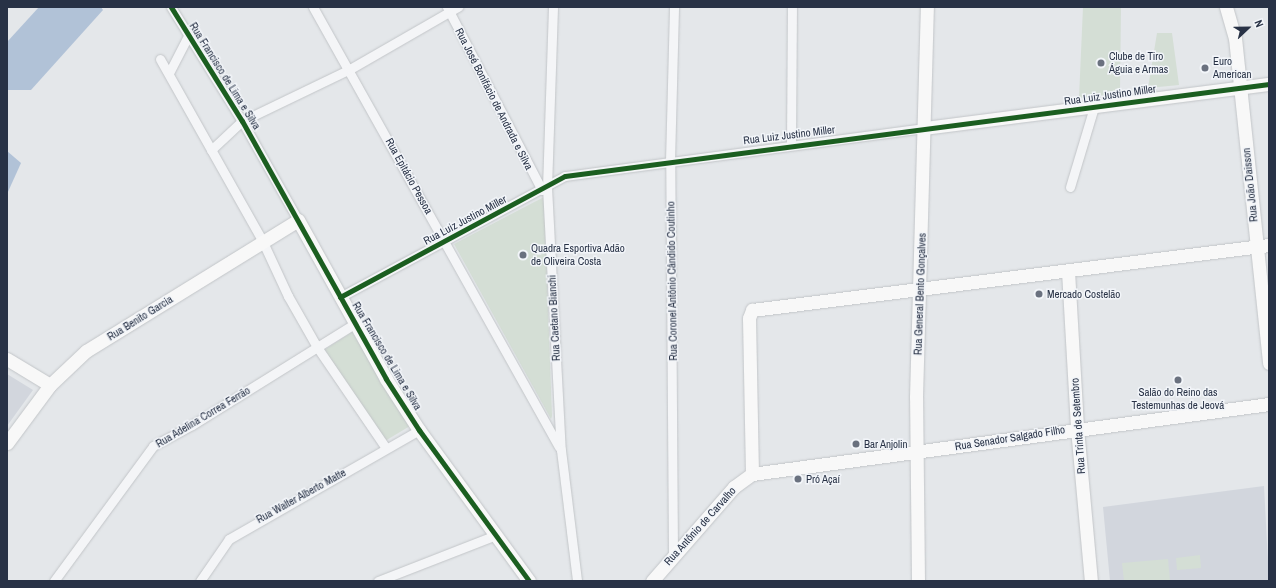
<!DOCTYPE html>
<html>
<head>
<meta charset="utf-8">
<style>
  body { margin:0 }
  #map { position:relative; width:1276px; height:588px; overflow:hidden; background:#e4e7ea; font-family:"Archivo Narrow",sans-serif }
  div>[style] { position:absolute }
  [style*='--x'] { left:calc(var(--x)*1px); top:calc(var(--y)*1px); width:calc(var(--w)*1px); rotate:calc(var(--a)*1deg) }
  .built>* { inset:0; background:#d2d6dd }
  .green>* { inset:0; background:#d4ded5 }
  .water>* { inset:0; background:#b1c2d7 }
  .roads { filter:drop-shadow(0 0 1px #c2c5c8) drop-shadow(0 0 1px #c2c5c8) }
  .street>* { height:9px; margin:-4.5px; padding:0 4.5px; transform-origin:4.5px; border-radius:4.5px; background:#f4f5f7 }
  .secondary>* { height:13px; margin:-6.5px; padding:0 6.5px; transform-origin:6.5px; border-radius:6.5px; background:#f8f8f8 }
  .cycleway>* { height:5px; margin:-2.5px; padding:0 2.5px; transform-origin:2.5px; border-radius:2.5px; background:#1b5e20 }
  .dots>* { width:11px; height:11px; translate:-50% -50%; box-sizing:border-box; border:2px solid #f2f5f9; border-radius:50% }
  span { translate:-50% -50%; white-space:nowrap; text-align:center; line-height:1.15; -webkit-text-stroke:3px #f2f5f9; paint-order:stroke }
  .poi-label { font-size:11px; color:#283246 }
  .left { translate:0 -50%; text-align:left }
  .street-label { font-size:11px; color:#283246 }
  .frame { position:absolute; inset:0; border:8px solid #283246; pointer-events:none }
  .north { position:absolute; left:1228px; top:8px; width:40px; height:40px; -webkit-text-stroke:3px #f2f5f9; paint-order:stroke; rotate:68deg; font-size:11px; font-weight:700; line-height:16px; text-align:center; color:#283246 }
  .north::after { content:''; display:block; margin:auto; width:14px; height:18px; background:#283246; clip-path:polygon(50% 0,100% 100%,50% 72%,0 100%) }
</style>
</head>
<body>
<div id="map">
  <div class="built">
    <i style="clip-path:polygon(7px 374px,33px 390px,7px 426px)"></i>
    <i style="clip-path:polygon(1264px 486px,1269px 581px,1110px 581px,1103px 507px)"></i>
  </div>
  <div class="green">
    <i style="clip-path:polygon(1083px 7px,1121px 7px,1120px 93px,1079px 98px)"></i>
    <i style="clip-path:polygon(1157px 33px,1172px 33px,1179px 85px,1148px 88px)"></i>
    <i style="clip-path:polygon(544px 197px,552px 416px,551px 419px,454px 244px)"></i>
    <i style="clip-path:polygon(352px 332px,410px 426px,385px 441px,324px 350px)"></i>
    <i style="clip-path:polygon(1200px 555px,1201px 568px,1177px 570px,1176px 558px)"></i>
    <i style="clip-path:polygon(1168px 559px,1170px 581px,1124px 581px,1122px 563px)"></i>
  </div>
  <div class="water">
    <i style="clip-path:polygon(39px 7px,101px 7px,103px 10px,31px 90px,7px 90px,7px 42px)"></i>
    <i style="clip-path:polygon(7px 151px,21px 163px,7px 194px)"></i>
  </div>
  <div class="roads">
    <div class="street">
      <i style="--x:171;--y:7;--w:134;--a:58.1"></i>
      <i style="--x:242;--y:121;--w:114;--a:60.5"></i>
      <i style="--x:313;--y:7;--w:504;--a:60.79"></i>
      <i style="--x:447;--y:7;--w:206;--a:62.6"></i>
      <i style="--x:553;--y:7;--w:180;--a:91.9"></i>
      <i style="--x:547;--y:187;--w:263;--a:87"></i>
      <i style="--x:561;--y:450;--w:132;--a:83"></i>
      <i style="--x:160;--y:59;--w:208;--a:60.6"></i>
      <i style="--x:262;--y:240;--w:62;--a:65.1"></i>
      <i style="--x:288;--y:296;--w:59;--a:60.4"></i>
      <i style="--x:317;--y:347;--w:122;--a:55.7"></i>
      <i style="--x:169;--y:73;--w:42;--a:-62.8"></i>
      <i style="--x:791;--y:145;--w:138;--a:-89.6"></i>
      <i style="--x:211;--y:150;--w:42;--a:-43.1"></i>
      <i style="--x:242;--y:121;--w:120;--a:-25.7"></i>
      <i style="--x:350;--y:69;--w:125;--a:-29.9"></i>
      <i style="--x:1070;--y:187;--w:84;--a:-73.3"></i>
      <i style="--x:340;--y:297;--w:255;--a:-28.3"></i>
      <i style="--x:565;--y:176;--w:362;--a:-7.6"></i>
      <i style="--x:673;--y:555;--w:394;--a:-90.4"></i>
      <i style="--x:670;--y:161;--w:154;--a:-88.5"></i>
      <i style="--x:54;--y:581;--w:167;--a:-53.7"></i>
      <i style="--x:153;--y:446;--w:44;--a:-28.3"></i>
      <i style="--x:192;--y:425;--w:191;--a:-31.9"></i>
      <i style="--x:200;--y:581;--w:51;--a:-55.4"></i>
      <i style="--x:229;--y:539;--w:219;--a:-29.8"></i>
      <i style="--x:378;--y:581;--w:127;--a:-21.3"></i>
    </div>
    <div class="secondary">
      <i style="--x:1226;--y:7;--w:32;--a:74"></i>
      <i style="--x:1235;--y:38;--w:327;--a:84"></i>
      <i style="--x:924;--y:128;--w:348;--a:-7.3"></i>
      <i style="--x:1068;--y:271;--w:157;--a:86.7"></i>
      <i style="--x:1077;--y:428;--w:154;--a:84.8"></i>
      <i style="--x:7;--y:359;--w:50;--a:31.2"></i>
      <i style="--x:7;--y:443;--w:72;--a:-53.4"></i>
      <i style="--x:50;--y:385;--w:50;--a:-43.4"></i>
      <i style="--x:86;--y:351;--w:249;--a:-31.7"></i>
      <i style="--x:298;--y:220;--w:182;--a:61"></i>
      <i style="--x:386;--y:379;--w:61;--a:57.1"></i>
      <i style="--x:419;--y:430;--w:187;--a:53.9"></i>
      <i style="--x:752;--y:474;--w:156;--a:-91.1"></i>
      <i style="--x:749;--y:318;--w:9;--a:-69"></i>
      <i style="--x:752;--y:310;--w:521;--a:-7.17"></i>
      <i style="--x:652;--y:581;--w:125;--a:-48.9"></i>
      <i style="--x:734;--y:487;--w:22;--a:-36"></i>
      <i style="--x:752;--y:474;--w:522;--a:-7.71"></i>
      <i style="--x:918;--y:581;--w:184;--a:-90.6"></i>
      <i style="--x:916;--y:397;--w:390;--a:-88.4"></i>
    </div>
  </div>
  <div class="cycleway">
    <i style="--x:171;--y:7;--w:134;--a:58.1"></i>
    <i style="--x:242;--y:121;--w:295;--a:60.8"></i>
    <i style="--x:386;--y:379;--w:61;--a:57.1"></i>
    <i style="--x:419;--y:430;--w:187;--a:53.9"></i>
    <i style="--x:340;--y:297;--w:255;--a:-28.3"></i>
    <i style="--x:565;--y:176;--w:710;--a:-7.45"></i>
  </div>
  <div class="dots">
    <i style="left:1101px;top:63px;background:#6a717f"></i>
    <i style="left:1205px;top:68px;background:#6a717f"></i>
    <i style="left:523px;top:255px;background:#6a717f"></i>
    <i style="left:1039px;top:294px;background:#6a717f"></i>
    <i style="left:1178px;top:380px;background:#6a717f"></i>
    <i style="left:856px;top:444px;background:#6a717f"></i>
    <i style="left:798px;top:479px;background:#6a717f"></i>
  </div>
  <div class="poi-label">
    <span class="left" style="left:1109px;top:63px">Clube de Tiro<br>Águia e Armas</span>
    <span class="left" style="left:1213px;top:68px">Euro<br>American</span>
    <span class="left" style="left:531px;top:255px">Quadra Esportiva Adão<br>de Oliveira Costa</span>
    <span class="left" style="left:1047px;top:294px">Mercado Costelão</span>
    <span style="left:1178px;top:399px">Salão do Reino das<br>Testemunhas de Jeová</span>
    <span class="left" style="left:864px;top:444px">Bar Anjolin</span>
    <span class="left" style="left:806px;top:479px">Pró Açaí</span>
  </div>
  <div class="street-label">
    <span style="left:225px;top:76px;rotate:58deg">Rua Francisco de Lima e Silva</span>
    <span style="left:1110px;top:95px;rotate:-8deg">Rua Luiz Justino Miller</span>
    <span style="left:494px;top:99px;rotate:63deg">Rua José Bonifácio de Andrada e Silva</span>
    <span style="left:789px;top:135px;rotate:-7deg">Rua Luiz Justino Miller</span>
    <span style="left:409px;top:176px;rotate:61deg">Rua Epitácio Pessoa</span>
    <span style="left:1250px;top:185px;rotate:-96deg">Rua João Daisson</span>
    <span style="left:465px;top:220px;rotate:-28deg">Rua Luiz Justino Miller</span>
    <span style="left:672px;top:281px;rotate:-91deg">Rua Coronel Antônio Cândido Coutinho</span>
    <span style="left:920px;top:294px;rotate:-88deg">Rua General Bento Gonçalves</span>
    <span style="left:140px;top:318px;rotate:-32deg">Rua Benito Garcia</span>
    <span style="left:554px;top:318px;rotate:-93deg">Rua Caetano Bianchi</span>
    <span style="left:387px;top:356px;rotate:59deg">Rua Francisco de Lima e Silva</span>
    <span style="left:203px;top:417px;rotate:-31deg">Rua Adelina Correa Ferrão</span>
    <span style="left:1078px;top:426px;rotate:-94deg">Rua Trinta de Setembro</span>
    <span style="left:1010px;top:438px;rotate:-9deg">Rua Senador Salgado Filho</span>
    <span style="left:301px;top:496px;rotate:-29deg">Rua Walter Alberto Matte</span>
    <span style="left:700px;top:526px;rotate:-48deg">Rua Antônio de Carvalho</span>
  </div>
  <div class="frame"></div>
  <div class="north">N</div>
</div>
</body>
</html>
